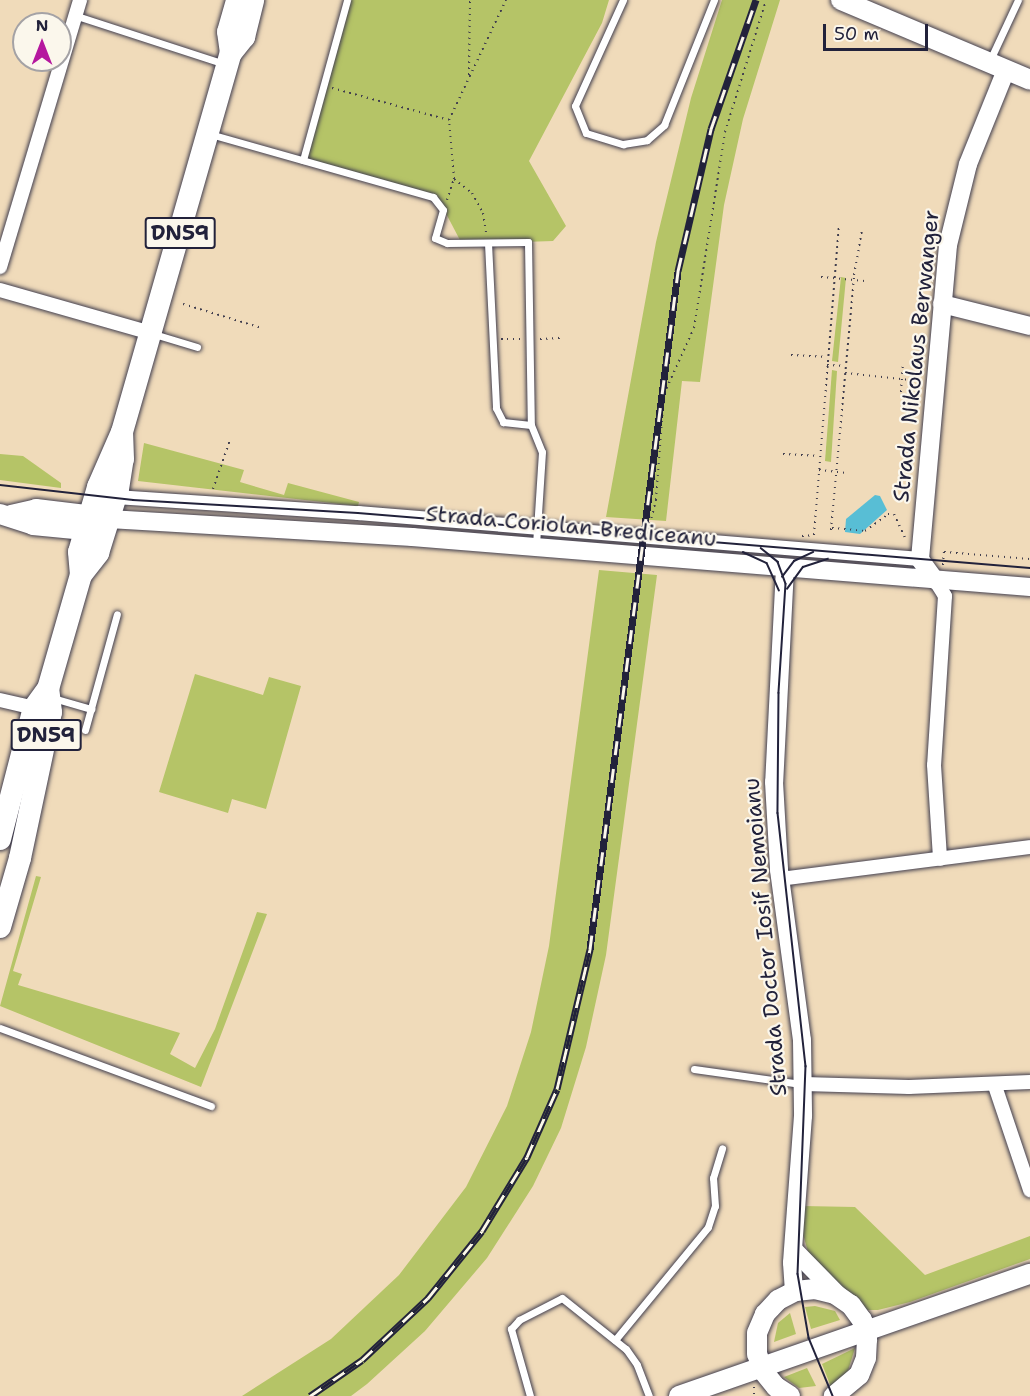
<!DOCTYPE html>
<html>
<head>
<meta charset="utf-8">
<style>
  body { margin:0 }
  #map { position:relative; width:1030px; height:1396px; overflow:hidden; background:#f0dbba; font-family:"Shantell Sans",sans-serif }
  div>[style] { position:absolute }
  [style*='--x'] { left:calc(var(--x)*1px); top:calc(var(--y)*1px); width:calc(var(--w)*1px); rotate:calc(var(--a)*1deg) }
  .green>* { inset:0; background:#b5c467 }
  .water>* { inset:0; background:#58bed5 }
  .path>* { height:2px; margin-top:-1px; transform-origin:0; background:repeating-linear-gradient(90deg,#413e4e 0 1.5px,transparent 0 6px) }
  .roads { filter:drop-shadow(0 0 2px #413e4e) drop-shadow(0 0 2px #413e4e) }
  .service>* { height:7px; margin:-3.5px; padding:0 3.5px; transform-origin:3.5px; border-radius:3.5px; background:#fff }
  .minor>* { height:14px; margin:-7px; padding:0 7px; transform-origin:7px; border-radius:7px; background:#fff }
  .tertiary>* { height:18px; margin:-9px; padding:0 9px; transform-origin:9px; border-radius:9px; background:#fff }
  .secondary>* { height:20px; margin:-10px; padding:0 10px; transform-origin:10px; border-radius:10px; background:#fff }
  .primary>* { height:22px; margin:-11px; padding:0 11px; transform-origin:11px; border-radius:11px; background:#fff }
  .tram>* { height:1.5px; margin:-0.75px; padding:0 0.75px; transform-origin:0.75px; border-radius:0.75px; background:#22223b }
  .rail>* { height:7px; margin-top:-3.5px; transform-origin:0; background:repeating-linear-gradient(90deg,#fbf7ec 0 14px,#22223b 0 28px); box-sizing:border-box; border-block:2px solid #22223b }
  .path-bridge>* { height:2px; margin-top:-1px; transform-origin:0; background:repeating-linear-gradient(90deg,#413e4e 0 1.5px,transparent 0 6px) }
  span { translate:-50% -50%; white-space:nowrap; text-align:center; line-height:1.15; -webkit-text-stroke:4.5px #fbf7ec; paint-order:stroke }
  .shield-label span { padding:2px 4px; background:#fbf7ec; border:2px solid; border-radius:4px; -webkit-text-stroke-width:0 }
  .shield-label { font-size:21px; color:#22223b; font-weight:700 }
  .street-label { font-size:22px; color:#22223b }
  .north { position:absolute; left:12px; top:12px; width:60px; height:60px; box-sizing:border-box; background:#fbf7ec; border:2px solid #a4a2a5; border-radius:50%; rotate:0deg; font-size:16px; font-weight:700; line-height:24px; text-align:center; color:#22223b }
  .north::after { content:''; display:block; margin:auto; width:21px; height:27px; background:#b5179e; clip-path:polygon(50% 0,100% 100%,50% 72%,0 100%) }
  .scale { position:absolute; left:823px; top:24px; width:105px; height:27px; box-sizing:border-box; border:3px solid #22223b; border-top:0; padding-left:8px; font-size:18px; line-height:21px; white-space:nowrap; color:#22223b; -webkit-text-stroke:4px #fbf7ec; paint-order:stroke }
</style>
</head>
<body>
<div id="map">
  <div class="green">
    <i style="clip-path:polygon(351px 0,609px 0,602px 23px,529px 161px,566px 226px,553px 241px,462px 244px,440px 202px,306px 161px)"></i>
    <i style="clip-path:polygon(722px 0,780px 0,743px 119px,724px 205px,700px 382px,682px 381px,666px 521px,606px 517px,656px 242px,691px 98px)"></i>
    <i style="clip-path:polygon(841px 277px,846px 278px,838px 362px,832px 361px)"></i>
    <i style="clip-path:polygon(832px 370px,837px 371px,831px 462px,825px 461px)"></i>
    <i style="clip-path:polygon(144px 443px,244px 470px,240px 482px,284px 495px,288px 483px,359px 502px,358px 506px,138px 481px)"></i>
    <i style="clip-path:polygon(0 454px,23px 456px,61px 483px,61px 488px,0 480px)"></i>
    <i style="clip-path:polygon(599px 570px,657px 575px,606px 955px,586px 1047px,561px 1128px,533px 1186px,487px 1258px,425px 1331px,367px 1384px,351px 1396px,242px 1396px,331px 1339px,399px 1275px,466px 1187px,507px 1106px,531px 1032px,549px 946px)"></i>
    <i style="clip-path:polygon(195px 674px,263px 695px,269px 677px,301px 686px,266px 809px,232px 799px,228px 813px,159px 792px)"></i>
    <i style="clip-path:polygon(36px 876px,41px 877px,13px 971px,22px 974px,18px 985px,180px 1033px,170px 1054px,195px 1068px,215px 1029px,257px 912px,267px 914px,201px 1087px,0 1006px)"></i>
    <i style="clip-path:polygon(803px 1206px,855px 1207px,925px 1275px,1030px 1236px,1030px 1259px,910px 1302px,878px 1310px,865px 1310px,810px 1259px,803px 1234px)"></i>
    <i style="clip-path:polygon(815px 1306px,835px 1311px,840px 1320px,811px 1329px,805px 1307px)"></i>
    <i style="clip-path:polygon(790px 1313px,796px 1334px,774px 1342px,778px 1323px)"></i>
    <i style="clip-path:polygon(855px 1348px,847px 1374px,831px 1387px,822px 1364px)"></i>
    <i style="clip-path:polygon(807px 1368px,816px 1386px,799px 1388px,784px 1377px)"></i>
  </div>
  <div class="water">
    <i style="clip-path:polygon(875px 495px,880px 496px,887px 510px,860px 534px,845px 532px,846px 519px)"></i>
  </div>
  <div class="path">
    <i style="--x:469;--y:75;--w:75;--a:-89.2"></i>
    <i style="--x:332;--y:88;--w:121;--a:15.3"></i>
    <i style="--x:449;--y:120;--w:133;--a:-64.6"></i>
    <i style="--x:454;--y:179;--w:23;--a:38"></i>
    <i style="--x:472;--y:193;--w:23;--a:61"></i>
    <i style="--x:483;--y:213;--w:20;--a:81"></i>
    <i style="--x:447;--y:200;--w:22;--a:-72"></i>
    <i style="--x:454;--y:179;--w:59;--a:-94.8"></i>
    <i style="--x:183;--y:304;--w:83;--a:16.9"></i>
    <i style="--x:501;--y:339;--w:19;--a:0"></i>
    <i style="--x:540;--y:339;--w:22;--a:-3"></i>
    <i style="--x:791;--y:355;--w:36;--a:3"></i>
    <i style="--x:827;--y:365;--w:18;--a:3"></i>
    <i style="--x:845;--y:373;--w:75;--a:6.1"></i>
    <i style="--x:783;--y:454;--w:36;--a:3"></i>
    <i style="--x:819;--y:470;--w:28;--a:6"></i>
    <i style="--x:213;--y:489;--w:52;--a:-70.9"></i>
    <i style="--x:650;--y:524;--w:25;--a:-76"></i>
    <i style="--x:656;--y:500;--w:106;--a:-85.7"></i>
    <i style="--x:664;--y:394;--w:72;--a:-65.6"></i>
    <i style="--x:694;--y:328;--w:198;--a:-81"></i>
    <i style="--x:725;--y:132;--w:138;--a:-72.7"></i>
    <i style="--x:832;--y:528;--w:33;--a:5"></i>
    <i style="--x:865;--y:531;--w:29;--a:-36"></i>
    <i style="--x:888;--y:514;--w:6;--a:0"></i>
    <i style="--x:894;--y:514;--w:26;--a:65"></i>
    <i style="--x:831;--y:530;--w:256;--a:-84.8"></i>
    <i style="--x:854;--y:275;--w:46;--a:-79.9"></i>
    <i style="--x:802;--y:536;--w:12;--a:-5"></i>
    <i style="--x:814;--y:535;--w:309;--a:-85.4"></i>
    <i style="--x:943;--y:565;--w:13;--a:-86"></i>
    <i style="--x:944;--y:552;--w:86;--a:4.7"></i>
    <i style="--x:754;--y:1387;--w:9;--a:90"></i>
  </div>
  <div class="roads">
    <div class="service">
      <i style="--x:623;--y:0;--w:116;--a:114.4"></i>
      <i style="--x:575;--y:106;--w:29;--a:68"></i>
      <i style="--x:586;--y:133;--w:39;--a:17"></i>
      <i style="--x:623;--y:144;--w:24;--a:-9"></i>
      <i style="--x:647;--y:140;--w:23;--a:-41"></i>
      <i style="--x:664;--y:125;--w:135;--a:-68.2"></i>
      <i style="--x:77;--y:16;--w:156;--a:18"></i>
      <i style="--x:990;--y:60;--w:66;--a:-65"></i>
      <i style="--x:210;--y:134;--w:232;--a:15.8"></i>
      <i style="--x:433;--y:197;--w:16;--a:52"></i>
      <i style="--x:443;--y:210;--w:29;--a:106"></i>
      <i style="--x:435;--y:238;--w:13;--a:23"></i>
      <i style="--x:447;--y:243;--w:81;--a:-0.7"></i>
      <i style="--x:528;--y:242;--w:183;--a:89.1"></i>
      <i style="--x:531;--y:425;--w:29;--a:68"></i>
      <i style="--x:542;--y:452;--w:93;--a:93.7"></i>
      <i style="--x:303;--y:160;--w:166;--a:-74.6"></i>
      <i style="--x:488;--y:243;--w:165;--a:87.2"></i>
      <i style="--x:496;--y:408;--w:16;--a:63"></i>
      <i style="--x:503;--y:422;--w:28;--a:6"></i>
      <i style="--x:154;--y:334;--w:45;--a:16.8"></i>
      <i style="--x:53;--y:698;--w:40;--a:16"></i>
      <i style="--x:85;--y:730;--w:120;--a:-74.6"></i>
      <i style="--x:0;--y:1028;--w:225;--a:20.3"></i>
      <i style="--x:694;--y:1069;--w:108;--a:8"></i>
      <i style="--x:615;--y:1340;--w:146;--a:-50.5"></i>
      <i style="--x:708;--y:1227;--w:22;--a:-72"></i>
      <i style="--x:715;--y:1206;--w:28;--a:-94"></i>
      <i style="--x:713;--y:1178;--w:31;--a:-73"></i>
      <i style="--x:530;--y:1396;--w:70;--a:-105.8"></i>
      <i style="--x:511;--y:1329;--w:12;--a:-48"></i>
      <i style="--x:519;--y:1320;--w:48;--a:-27.1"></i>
      <i style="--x:562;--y:1298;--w:82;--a:38.6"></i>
      <i style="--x:626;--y:1349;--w:19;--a:55"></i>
      <i style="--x:637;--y:1365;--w:33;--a:69"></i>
    </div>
    <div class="minor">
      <i style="--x:0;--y:267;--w:279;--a:-73.3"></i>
      <i style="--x:0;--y:290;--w:157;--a:15.9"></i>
      <i style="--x:115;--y:497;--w:244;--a:3.8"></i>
      <i style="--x:358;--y:513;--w:564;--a:4.68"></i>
      <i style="--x:935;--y:580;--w:19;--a:58"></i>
      <i style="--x:945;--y:596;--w:169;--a:93.7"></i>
      <i style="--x:934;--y:765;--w:94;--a:86.3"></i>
      <i style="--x:0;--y:700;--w:35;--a:13"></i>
      <i style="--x:780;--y:879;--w:252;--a:-7.3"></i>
      <i style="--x:804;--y:1084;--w:105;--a:1.6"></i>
      <i style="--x:909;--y:1087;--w:121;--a:-2.4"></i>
      <i style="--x:995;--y:1086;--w:110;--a:71.4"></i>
    </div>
    <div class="tertiary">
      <i style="--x:942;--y:304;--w:91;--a:14"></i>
      <i style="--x:109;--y:519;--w:304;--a:3.4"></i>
      <i style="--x:412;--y:537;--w:620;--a:4.63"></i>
      <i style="--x:785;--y:568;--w:214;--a:92.9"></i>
      <i style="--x:774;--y:782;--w:88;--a:86.7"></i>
      <i style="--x:779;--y:870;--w:172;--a:82.3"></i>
      <i style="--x:802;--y:1040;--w:76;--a:89.2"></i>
      <i style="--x:803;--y:1116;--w:147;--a:94.3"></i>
      <i style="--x:792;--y:1263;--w:29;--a:86"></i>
      <i style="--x:935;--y:580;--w:26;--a:-126"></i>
      <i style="--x:920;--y:559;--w:315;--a:-84.9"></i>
      <i style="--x:948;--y:245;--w:83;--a:-76.1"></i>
      <i style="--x:968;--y:164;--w:101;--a:-68"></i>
      <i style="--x:794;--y:1250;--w:64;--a:45.6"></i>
    </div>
    <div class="secondary">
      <i style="--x:841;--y:0;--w:205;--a:22.9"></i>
      <i style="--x:0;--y:514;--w:35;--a:18"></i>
      <i style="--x:33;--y:525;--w:52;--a:5.5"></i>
      <i style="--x:85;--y:530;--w:14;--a:-25"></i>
      <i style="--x:11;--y:515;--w:26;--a:-13"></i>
      <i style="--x:36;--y:509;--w:67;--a:6.8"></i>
      <i style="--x:679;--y:1396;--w:372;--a:-19.2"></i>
      <i style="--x:790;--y:1396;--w:17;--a:-147"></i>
      <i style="--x:776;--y:1387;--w:21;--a:-129"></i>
      <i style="--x:763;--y:1371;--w:18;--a:-109"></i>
      <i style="--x:757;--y:1354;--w:21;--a:-90"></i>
      <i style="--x:757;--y:1333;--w:21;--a:-67"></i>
      <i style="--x:765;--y:1314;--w:19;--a:-47"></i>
      <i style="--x:778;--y:1300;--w:20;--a:-27"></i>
      <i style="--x:796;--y:1291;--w:19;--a:-6"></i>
      <i style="--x:815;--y:1289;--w:21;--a:14"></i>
      <i style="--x:835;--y:1294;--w:19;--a:35"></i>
      <i style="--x:851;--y:1305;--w:19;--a:54"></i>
      <i style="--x:862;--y:1320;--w:20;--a:75"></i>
      <i style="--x:867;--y:1339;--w:19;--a:93"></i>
      <i style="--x:866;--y:1358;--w:18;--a:112"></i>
      <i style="--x:859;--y:1375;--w:33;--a:140"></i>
    </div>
    <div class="primary">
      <i style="--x:231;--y:53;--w:21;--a:-51"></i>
      <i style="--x:244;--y:37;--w:38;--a:-76"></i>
      <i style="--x:81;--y:575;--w:28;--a:-52"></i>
      <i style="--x:98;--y:553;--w:67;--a:-72.6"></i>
      <i style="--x:118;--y:489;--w:30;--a:-81"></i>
      <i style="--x:123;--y:459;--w:26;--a:-92"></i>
      <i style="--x:0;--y:839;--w:135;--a:-75.5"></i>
      <i style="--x:34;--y:708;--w:24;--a:-54"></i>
      <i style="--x:48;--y:689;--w:119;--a:-73.9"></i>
      <i style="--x:81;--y:575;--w:23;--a:-95"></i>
      <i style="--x:79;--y:552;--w:68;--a:-73.7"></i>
      <i style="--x:98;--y:487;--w:60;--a:-66.4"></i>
      <i style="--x:122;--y:432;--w:394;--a:-74"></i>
      <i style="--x:231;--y:53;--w:21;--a:-98"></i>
      <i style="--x:228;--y:32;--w:33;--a:-74"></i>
      <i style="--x:0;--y:927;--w:72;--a:-73.8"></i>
      <i style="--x:20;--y:858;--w:149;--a:-78"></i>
      <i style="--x:51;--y:712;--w:23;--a:-97"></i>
    </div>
  </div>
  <div class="tram">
    <i style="--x:0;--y:485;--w:134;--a:6.4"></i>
    <i style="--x:133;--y:500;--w:225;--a:3.3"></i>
    <i style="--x:358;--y:513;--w:674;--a:4.68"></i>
    <i style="--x:761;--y:548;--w:22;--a:39"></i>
    <i style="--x:778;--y:562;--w:23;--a:70"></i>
    <i style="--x:786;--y:584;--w:109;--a:93.7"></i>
    <i style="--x:779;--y:693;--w:120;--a:90.5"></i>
    <i style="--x:778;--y:813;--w:255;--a:83.7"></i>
    <i style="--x:806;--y:1066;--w:208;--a:92.2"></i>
    <i style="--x:798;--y:1274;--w:65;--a:80.2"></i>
    <i style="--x:809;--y:1338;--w:63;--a:67.5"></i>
    <i style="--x:743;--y:552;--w:26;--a:25"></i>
    <i style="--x:767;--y:563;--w:30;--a:66"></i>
    <i style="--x:782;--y:577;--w:20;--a:-53"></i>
    <i style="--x:794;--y:561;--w:21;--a:-25"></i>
    <i style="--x:787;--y:589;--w:27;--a:-54"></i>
    <i style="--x:803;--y:567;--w:26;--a:-18"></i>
  </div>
  <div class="rail">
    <i style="--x:310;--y:1396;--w:63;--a:-34.7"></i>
    <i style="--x:362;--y:1360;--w:91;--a:-43.2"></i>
    <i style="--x:428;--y:1298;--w:86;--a:-51.1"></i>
    <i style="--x:482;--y:1231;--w:87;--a:-58.7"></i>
    <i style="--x:527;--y:1157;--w:74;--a:-66.2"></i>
    <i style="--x:557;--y:1089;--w:144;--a:-76.7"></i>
    <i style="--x:590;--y:949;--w:684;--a:-82.6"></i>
    <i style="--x:678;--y:271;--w:146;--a:-76.9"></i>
    <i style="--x:711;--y:129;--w:137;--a:-70.8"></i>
  </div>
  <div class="path-bridge">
    <i style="--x:821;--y:277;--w:44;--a:5.2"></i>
    <i style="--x:901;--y:392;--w:26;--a:-86"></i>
  </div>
  <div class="shield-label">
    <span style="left:180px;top:233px">DN59</span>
    <span style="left:46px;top:735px">DN59</span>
  </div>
  <div class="street-label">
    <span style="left:916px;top:356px;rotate:-84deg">Strada Nikolaus Berwanger</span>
    <span style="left:571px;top:526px;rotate:5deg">Strada Coriolan Brediceanu</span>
    <span style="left:765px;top:937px;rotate:-95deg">Strada Doctor Iosif Nemoianu</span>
  </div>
  <div class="north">N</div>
  <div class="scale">50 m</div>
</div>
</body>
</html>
